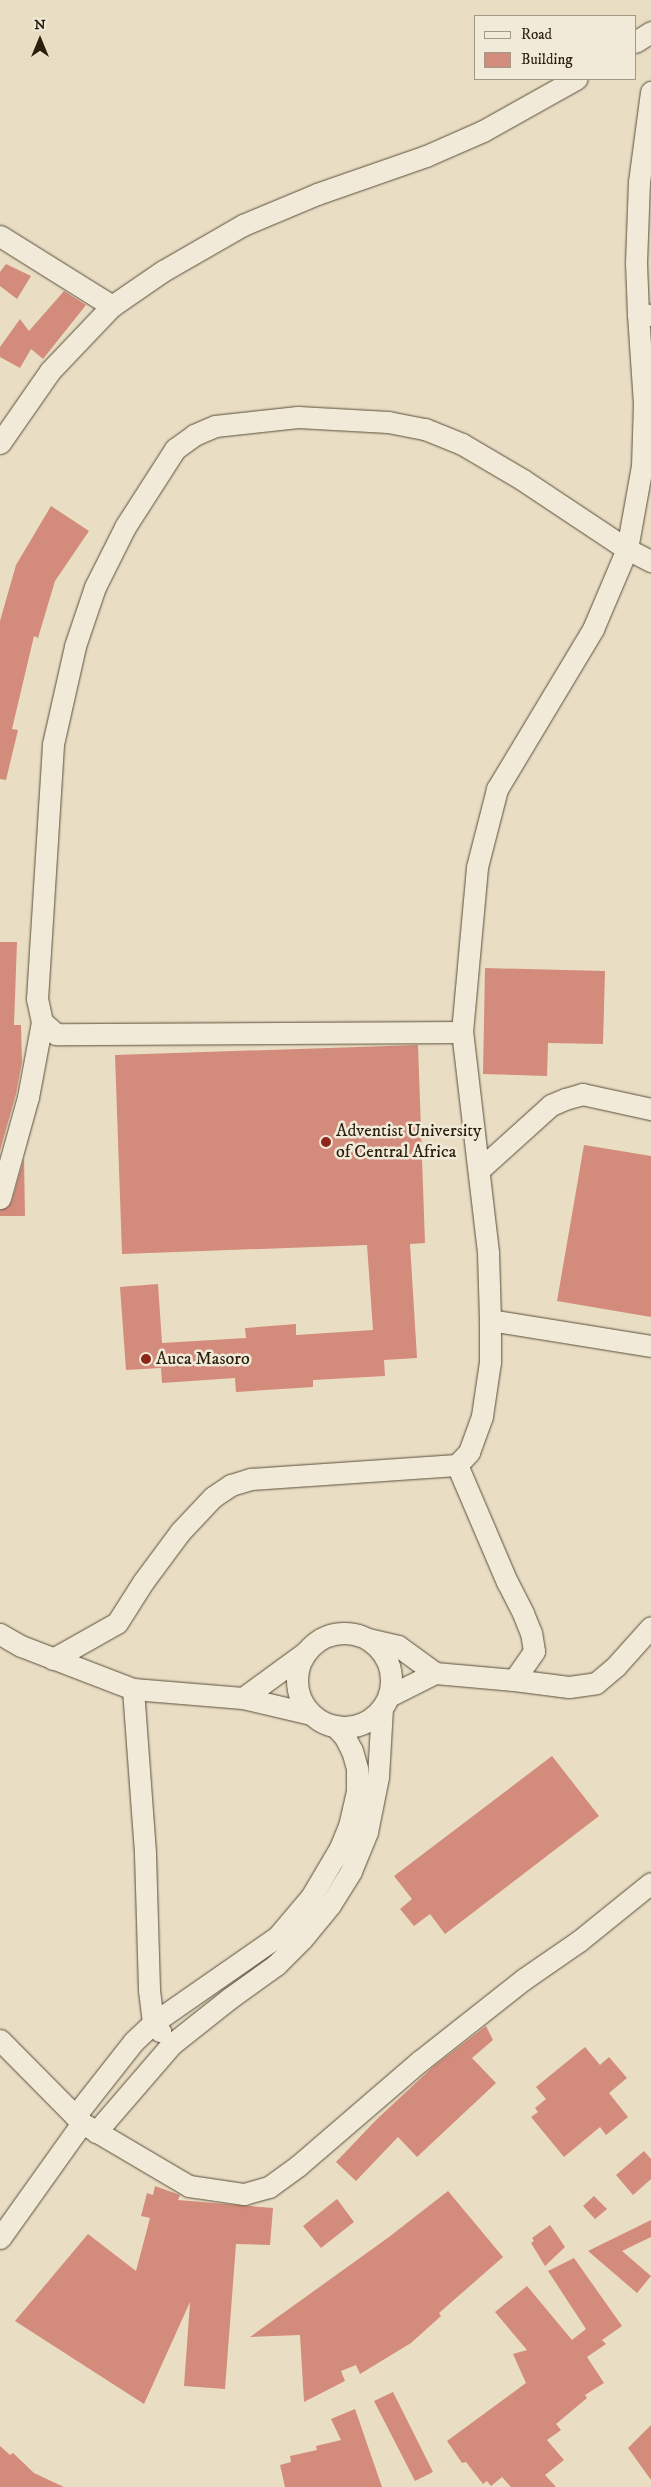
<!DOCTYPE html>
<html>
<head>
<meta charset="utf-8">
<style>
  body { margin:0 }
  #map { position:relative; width:651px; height:2487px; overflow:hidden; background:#e9dec4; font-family:"IM FELL DW Pica",serif }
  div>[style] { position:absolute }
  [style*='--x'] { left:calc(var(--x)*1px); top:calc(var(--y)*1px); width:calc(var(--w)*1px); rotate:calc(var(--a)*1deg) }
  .building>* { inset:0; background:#d38b7b }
  .roads { filter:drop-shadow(0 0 1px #5a4e39) drop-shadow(0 0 1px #5a4e39) }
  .minor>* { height:21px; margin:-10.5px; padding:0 10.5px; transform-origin:10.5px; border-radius:10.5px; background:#f1ead9 }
  .minor>.ring { margin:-10.5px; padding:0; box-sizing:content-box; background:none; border:21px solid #f1ead9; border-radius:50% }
  .dots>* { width:14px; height:14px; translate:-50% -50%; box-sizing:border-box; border:2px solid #f1ead9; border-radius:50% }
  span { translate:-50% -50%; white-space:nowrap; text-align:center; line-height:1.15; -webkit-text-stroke:5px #f1ead9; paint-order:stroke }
  .poi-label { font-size:18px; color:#2b1e0b }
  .left { translate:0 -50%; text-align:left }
  .legend { position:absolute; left:474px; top:15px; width:162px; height:65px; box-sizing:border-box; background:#f1ead9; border:1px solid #a29887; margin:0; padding:6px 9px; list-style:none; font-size:15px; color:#2b1e0b }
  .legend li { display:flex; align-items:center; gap:10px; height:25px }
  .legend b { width:25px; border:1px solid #a29887 }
  .north { position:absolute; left:15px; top:15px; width:50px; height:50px; -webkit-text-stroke:4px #f1ead9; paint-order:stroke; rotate:0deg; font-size:14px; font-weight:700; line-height:20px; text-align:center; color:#2b1e0b }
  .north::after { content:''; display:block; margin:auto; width:18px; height:22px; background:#2b1e0b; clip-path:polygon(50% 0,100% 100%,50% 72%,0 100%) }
</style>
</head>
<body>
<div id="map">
  <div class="building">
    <i style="clip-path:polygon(6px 264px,31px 276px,17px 299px,0 286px,0 272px)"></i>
    <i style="clip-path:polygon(64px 291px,86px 305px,43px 359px,31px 349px,20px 368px,0 357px,0 347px,20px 319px,29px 331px)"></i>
    <i style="clip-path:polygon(51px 506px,89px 531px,55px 581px,38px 638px,34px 636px,12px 729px,18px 730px,6px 780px,0 779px,0 621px,16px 565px)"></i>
    <i style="clip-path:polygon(0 942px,17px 942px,14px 1025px,21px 1025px,22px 1062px,16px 1094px,0 1151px)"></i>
    <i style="clip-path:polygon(485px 968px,605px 971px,603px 1044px,548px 1043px,547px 1076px,483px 1074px)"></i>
    <i style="clip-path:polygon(418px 1045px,425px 1243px,410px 1244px,417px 1358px,384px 1360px,385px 1376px,313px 1380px,313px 1387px,236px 1392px,235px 1378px,162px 1383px,161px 1368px,126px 1370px,120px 1287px,158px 1284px,162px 1343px,246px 1338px,245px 1328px,296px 1324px,296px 1335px,373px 1330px,367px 1245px,122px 1254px,115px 1055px)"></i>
    <i style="clip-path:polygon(584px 1145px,651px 1156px,651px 1317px,557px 1301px)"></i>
    <i style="clip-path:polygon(24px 1158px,25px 1216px,0 1216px,0 1210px,8px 1207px,12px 1201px)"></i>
    <i style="clip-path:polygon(552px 1756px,599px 1816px,445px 1934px,430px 1914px,414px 1926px,400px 1909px,412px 1899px,394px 1876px)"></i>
    <i style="clip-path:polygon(486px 2026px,493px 2040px,472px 2058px,496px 2083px,417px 2157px,398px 2137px,356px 2181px,336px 2162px,376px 2120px,434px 2066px)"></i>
    <i style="clip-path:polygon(585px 2047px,600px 2065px,609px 2057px,627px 2078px,609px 2093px,628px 2117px,606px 2135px,600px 2127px,564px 2157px,531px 2117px,538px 2112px,535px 2108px,546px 2099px,536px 2087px)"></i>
    <i style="clip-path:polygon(644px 2151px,651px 2159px,651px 2179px,633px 2195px,616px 2175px)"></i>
    <i style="clip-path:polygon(155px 2186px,180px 2195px,178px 2200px,273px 2208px,270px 2245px,236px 2244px,225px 2389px,184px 2386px,190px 2302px,144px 2404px,15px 2321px,88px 2234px,136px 2271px,150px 2218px,141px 2216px,147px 2193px,153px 2195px)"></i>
    <i style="clip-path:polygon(448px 2191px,503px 2257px,439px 2313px,441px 2316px,411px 2343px,360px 2374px,356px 2365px,341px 2371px,345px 2381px,304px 2402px,300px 2335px,250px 2337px,389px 2237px)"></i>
    <i style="clip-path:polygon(594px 2196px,607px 2209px,595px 2219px,583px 2206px)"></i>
    <i style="clip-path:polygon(337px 2199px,354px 2222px,321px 2248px,303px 2226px)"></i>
    <i style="clip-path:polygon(651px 2220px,651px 2237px,622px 2251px,651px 2276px,637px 2293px,588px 2251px)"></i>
    <i style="clip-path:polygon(550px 2225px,565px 2247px,545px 2266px,531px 2243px,534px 2241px,532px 2238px)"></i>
    <i style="clip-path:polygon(574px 2258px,622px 2326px,602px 2340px,606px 2344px,587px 2357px,604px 2383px,585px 2395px,587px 2398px,556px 2424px,561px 2430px,547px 2440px,564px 2460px,545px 2475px,556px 2487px,511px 2487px,502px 2477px,491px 2486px,487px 2481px,483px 2484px,466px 2462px,462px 2463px,447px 2441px,526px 2383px,513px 2354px,527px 2350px,495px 2312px,527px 2286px,572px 2340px,586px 2329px,548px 2271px)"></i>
    <i style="clip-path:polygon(393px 2392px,433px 2472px,415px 2481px,374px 2401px)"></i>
    <i style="clip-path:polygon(355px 2409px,382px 2487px,285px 2487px,280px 2465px,291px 2462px,290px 2456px,317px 2450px,316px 2446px,341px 2440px,331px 2419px)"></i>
    <i style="clip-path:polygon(651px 2425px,651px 2480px,628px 2448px)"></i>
    <i style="clip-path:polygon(0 2446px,10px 2455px,13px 2453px,34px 2473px,64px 2487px,0 2487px)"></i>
  </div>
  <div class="roads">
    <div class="minor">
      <i style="--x:635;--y:42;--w:19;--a:-32"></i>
      <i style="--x:0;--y:236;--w:132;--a:32"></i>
      <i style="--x:651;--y:315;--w:13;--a:-176"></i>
      <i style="--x:638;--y:314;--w:51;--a:-92.2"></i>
      <i style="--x:636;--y:263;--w:81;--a:-87.9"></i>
      <i style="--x:639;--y:182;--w:91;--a:-82.4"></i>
      <i style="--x:0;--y:443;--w:88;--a:-55.2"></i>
      <i style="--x:50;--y:371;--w:90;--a:-46.4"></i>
      <i style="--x:112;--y:306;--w:62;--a:-34.5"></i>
      <i style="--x:163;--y:271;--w:92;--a:-29.9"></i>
      <i style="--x:243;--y:225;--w:80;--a:-22.7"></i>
      <i style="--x:317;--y:194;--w:115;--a:-19.2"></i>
      <i style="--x:426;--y:156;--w:62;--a:-23.7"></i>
      <i style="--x:483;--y:131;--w:107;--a:-29.2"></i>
      <i style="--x:462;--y:1032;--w:406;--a:179.7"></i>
      <i style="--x:56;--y:1034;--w:18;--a:-139"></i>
      <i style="--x:42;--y:1022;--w:24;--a:-102"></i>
      <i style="--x:37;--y:999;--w:256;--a:-86.4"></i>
      <i style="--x:53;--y:744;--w:100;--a:-77.3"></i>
      <i style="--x:75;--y:646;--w:62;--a:-71.3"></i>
      <i style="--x:95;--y:587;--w:67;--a:-63.4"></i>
      <i style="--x:125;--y:527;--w:93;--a:-57.3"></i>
      <i style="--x:175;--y:449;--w:24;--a:-36"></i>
      <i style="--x:194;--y:435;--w:23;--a:-23"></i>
      <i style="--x:215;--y:426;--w:83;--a:-6.2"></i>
      <i style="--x:298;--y:417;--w:90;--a:3.2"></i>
      <i style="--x:388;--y:422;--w:38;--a:11"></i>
      <i style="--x:425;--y:429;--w:40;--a:22"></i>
      <i style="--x:462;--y:444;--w:71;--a:30.5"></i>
      <i style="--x:523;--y:480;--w:125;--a:33.6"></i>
      <i style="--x:627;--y:549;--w:27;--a:27"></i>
      <i style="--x:479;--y:1170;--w:97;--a:-42.1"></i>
      <i style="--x:551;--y:1105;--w:15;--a:-23"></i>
      <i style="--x:565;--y:1099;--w:18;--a:-16"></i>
      <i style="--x:582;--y:1094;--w:71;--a:12.3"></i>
      <i style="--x:0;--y:1198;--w:105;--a:-74.5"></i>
      <i style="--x:28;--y:1097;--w:76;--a:-79.4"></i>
      <i style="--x:490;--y:1320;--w:163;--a:9.2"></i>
      <i class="ring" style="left:297px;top:1633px;width:73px;height:73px"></i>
      <i style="--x:0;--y:1634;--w:24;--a:30"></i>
      <i style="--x:21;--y:1646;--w:120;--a:21"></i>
      <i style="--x:133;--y:1689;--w:110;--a:4.7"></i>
      <i style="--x:243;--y:1698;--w:70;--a:13.2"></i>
      <i style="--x:368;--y:1639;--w:31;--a:13"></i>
      <i style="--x:398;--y:1646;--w:46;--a:36.1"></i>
      <i style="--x:53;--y:1659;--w:73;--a:-29.4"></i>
      <i style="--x:117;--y:1623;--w:49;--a:-57.6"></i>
      <i style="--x:143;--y:1582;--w:62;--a:-53.5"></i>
      <i style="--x:180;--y:1532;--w:48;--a:-46.7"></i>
      <i style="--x:213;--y:1497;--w:22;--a:-34"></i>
      <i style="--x:231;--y:1485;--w:21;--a:-17"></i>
      <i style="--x:251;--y:1479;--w:206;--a:-3.9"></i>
      <i style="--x:457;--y:1465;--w:18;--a:-47"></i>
      <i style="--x:469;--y:1452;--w:38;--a:-70"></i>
      <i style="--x:482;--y:1416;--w:55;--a:-81.6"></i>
      <i style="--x:490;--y:1362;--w:42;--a:-90"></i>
      <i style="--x:490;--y:1320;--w:68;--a:-91.7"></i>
      <i style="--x:488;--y:1252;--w:222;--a:-96.7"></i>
      <i style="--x:462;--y:1032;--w:166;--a:-84.8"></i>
      <i style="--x:477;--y:867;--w:81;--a:-75.6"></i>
      <i style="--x:497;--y:789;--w:187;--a:-59"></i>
      <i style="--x:593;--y:629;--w:87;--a:-67"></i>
      <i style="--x:627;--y:549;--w:84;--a:-79.8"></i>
      <i style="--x:642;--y:466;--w:62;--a:-88.2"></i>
      <i style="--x:644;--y:404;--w:90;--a:-93.8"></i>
      <i style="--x:514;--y:1680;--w:55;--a:7.3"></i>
      <i style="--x:569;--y:1687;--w:27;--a:-8"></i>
      <i style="--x:596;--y:1683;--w:26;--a:-40"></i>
      <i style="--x:616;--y:1666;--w:52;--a:-48.1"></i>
      <i style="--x:133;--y:1689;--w:165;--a:85.8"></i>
      <i style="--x:145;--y:1854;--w:136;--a:88.3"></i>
      <i style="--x:149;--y:1990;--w:33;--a:83"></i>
      <i style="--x:153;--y:2023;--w:11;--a:49"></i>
      <i style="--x:389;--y:1696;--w:51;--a:-26.6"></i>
      <i style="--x:435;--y:1673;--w:79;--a:5.1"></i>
      <i style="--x:514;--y:1680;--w:35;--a:-55"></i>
      <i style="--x:534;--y:1651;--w:18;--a:-99"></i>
      <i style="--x:531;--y:1633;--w:22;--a:-112"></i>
      <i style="--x:523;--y:1613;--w:35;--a:-117"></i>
      <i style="--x:507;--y:1582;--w:127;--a:-113.1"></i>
      <i style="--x:243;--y:1698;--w:78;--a:-36.1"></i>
      <i style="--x:0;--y:2040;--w:117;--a:45.3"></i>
      <i style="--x:82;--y:2123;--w:124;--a:30.5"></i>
      <i style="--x:189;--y:2186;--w:56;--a:8.3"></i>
      <i style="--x:244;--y:2194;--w:26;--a:-16"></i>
      <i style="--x:269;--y:2187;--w:37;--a:-36"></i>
      <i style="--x:299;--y:2165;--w:160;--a:-40.7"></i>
      <i style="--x:420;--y:2061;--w:132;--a:-38.3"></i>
      <i style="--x:524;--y:1979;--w:67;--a:-34.6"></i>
      <i style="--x:579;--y:1941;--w:92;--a:-38.9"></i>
      <i style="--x:75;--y:2116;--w:95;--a:-51.8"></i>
      <i style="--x:134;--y:2041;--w:26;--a:-43"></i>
      <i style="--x:153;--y:2023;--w:152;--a:-34.8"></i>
      <i style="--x:278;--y:1936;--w:51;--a:-49.8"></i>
      <i style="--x:311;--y:1897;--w:57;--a:-59.4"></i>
      <i style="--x:340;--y:1848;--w:24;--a:-68"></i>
      <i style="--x:349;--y:1826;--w:36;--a:-77"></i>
      <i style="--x:357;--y:1791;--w:23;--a:-90"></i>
      <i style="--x:357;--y:1768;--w:18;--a:-106"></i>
      <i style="--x:352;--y:1751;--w:16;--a:-117"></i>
      <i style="--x:345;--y:1737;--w:15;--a:-132"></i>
      <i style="--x:96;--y:2132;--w:116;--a:-49.2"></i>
      <i style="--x:172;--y:2044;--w:74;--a:-38.4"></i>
      <i style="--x:230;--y:1998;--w:57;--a:-35.7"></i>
      <i style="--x:276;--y:1965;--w:37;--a:-45"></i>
      <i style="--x:302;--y:1939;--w:44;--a:-50.5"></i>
      <i style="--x:330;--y:1905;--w:40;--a:-58"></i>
      <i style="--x:351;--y:1871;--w:42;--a:-67.7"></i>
      <i style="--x:367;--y:1832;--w:56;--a:-78.7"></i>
      <i style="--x:378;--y:1777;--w:69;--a:-86.7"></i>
      <i style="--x:0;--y:2238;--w:141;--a:-54.5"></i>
    </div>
  </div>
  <div class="dots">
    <i style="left:326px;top:1142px;background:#8f2418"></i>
    <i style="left:146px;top:1359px;background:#8f2418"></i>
  </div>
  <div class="poi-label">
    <span class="left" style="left:336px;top:1142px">Adventist University<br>of Central Africa</span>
    <span class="left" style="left:156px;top:1359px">Auca Masoro</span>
  </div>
  <ul class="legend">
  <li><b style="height:6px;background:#f1ead9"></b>Road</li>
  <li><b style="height:14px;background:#d38b7b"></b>Building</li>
  </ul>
  <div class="north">N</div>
</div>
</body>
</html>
